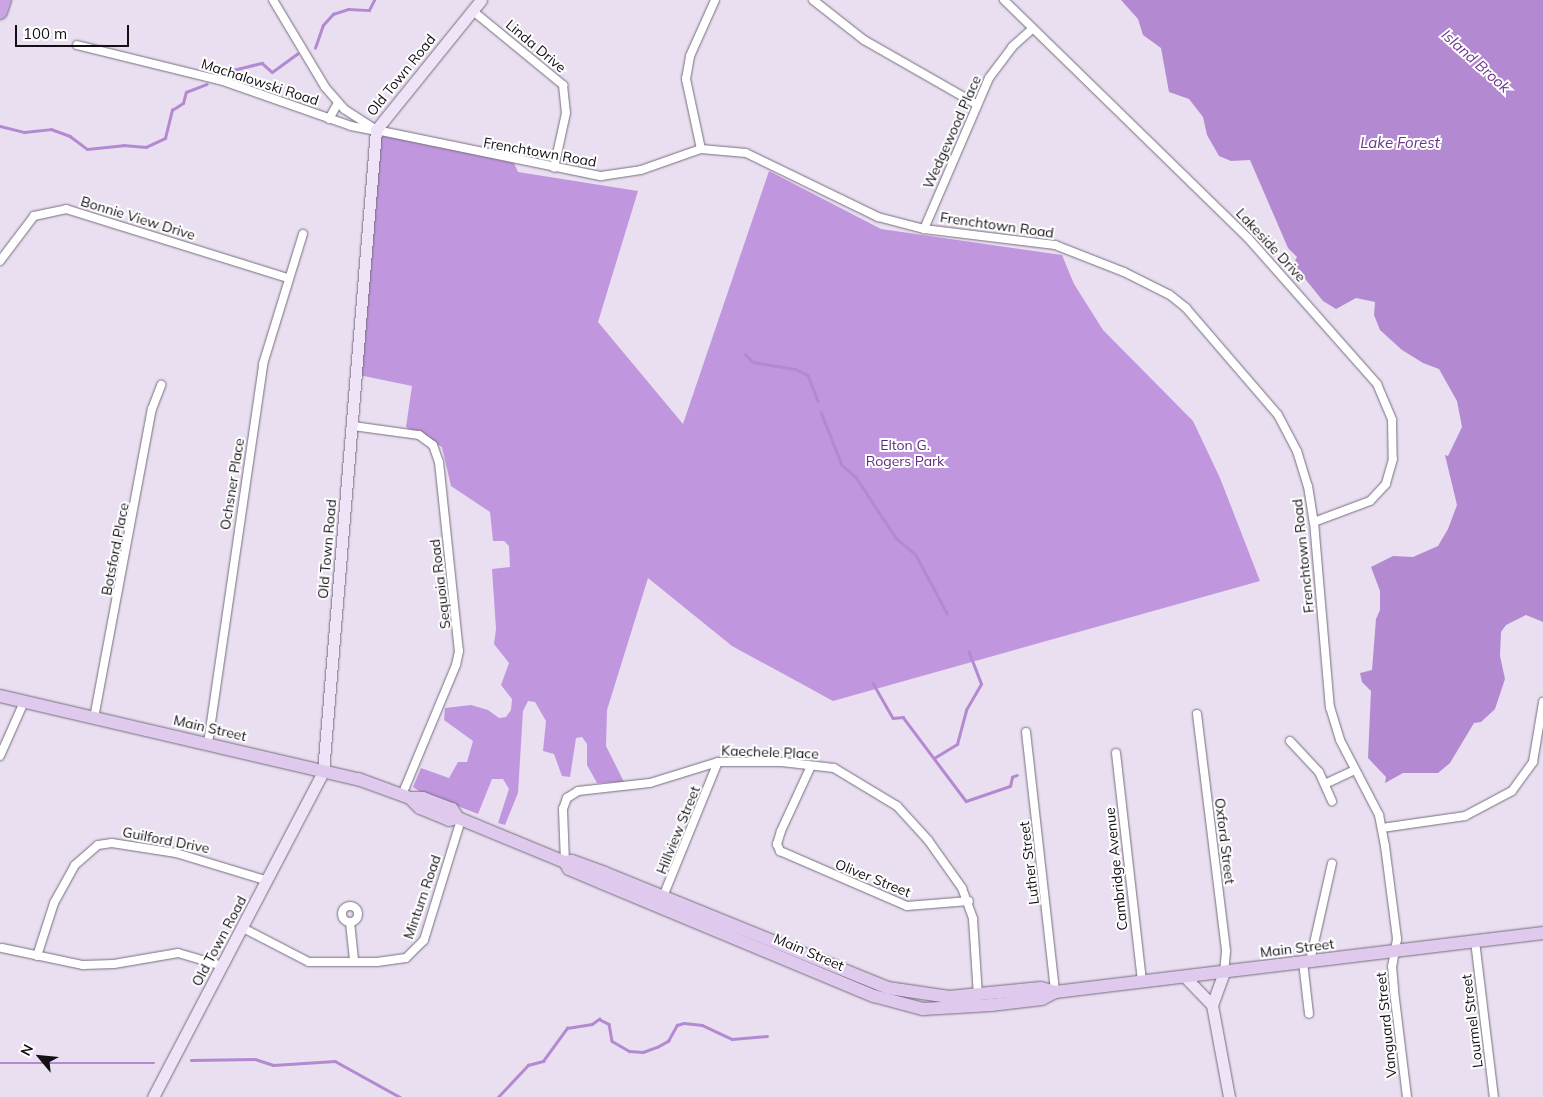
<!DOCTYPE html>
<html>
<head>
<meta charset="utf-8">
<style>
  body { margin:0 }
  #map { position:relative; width:1543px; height:1097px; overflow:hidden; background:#e9dff1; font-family:Mulish,sans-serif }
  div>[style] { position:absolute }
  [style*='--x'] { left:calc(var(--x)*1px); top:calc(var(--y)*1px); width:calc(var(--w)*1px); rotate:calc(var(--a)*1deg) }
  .forest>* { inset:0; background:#c096de }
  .water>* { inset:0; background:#b38ad1 }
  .stream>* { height:2.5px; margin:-1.25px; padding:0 1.25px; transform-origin:1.25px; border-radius:1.25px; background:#b38ad1 }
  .roads { filter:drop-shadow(0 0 1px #766d7d) drop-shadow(0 0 1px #766d7d) }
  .street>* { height:8px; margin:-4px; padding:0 4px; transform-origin:4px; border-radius:4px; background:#fff }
  .street>.ring { margin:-4px; padding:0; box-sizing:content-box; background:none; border:8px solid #fff; border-radius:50% }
  .secondary>* { height:11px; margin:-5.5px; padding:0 5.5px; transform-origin:5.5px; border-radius:5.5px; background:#efe4f7 }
  .primary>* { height:12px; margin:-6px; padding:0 6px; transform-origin:6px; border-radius:6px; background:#dfcaee }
  .highway>* { height:14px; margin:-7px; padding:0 7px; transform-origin:7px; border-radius:7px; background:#c9a6e3 }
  span { translate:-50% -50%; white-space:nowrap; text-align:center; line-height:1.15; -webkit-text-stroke:4px #fff; paint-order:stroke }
  .street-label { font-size:14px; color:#130f15 }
  .park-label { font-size:14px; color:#602b80 }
  .water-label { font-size:15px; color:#6b368c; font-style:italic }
  .north { position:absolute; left:15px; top:1032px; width:50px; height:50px; -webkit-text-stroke:4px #fff; paint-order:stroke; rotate:298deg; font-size:14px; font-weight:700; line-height:20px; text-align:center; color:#130f15 }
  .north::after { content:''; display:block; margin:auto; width:18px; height:22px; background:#130f15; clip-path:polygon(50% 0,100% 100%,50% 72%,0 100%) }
  .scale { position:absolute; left:15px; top:25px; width:114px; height:22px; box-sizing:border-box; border:2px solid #130f15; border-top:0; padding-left:6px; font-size:15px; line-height:18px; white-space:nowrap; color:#130f15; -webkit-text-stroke:4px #fff; paint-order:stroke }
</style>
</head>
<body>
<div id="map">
  <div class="forest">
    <i style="clip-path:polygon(377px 133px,514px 163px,518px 172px,638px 191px,598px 322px,683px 424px,769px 171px,881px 229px,1062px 255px,1074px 284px,1103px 330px,1193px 421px,1220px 478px,1260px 581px,833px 701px,732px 646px,648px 578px,607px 710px,606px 746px,624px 782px,597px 783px,587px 765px,587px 744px,582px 737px,576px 738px,570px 777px,562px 776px,554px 754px,543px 751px,546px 721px,535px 702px,528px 701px,523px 711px,518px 793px,505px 825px,498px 823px,509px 789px,503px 779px,492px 779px,478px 814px,419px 791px,413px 787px,421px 768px,449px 778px,458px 762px,467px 762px,473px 741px,444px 720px,445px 708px,471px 705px,488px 710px,499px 718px,506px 717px,511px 710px,512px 699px,501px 685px,509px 663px,494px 644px,496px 629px,492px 569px,510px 567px,509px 546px,504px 541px,493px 541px,490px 512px,451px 486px,442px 447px,406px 427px,412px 386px,359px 375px)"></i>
  </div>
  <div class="water">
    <i style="clip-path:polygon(1121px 0,1543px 0,1543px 622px,1526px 615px,1506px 625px,1501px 632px,1500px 656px,1505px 679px,1495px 709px,1481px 722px,1474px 723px,1450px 763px,1438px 773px,1403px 773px,1385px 783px,1386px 777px,1368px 758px,1371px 691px,1362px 682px,1360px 673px,1372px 670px,1376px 619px,1380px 610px,1380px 591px,1371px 567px,1393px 556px,1413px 557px,1438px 546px,1448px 529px,1457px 505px,1445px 455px,1448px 456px,1462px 427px,1457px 401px,1439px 369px,1423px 363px,1402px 350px,1380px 330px,1374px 315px,1375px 302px,1356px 298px,1336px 309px,1323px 301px,1293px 264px,1297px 257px,1288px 248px,1250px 160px,1231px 161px,1219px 156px,1207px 135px,1203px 117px,1189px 99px,1169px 92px,1161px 48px,1143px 35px,1138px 19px)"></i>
  </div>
  <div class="stream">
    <i style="--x:315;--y:48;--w:24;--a:-71"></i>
    <i style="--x:323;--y:25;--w:15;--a:-48"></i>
    <i style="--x:333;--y:14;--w:16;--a:-18"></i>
    <i style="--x:348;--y:9;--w:21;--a:3"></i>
    <i style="--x:369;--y:10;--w:11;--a:-63"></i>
    <i style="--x:225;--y:72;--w:38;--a:-14"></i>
    <i style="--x:262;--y:63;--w:13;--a:42"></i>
    <i style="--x:272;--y:72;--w:31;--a:-36"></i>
    <i style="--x:0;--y:126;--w:25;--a:14"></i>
    <i style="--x:24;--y:132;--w:27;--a:-6"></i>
    <i style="--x:51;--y:129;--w:20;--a:20"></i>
    <i style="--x:70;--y:136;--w:21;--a:37"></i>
    <i style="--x:87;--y:149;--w:36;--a:-6"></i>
    <i style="--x:123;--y:145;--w:23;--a:5"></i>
    <i style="--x:146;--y:147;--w:21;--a:-25"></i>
    <i style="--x:165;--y:138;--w:29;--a:-76"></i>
    <i style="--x:172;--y:110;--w:13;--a:-32"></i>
    <i style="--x:183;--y:103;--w:11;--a:-75"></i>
    <i style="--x:186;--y:92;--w:22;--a:-21"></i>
    <i style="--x:745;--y:354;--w:11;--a:45"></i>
    <i style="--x:753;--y:362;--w:43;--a:9.5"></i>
    <i style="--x:795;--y:369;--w:14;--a:25"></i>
    <i style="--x:808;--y:375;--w:28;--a:69"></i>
    <i style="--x:821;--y:412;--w:57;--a:68.4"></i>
    <i style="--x:842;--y:465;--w:18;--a:41"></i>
    <i style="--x:856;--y:477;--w:73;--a:56.7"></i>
    <i style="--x:896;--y:538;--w:26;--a:40"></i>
    <i style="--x:916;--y:555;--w:66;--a:61.9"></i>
    <i style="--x:873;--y:683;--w:40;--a:60.3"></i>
    <i style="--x:893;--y:718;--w:10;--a:-6"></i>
    <i style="--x:903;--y:717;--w:105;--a:53.1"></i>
    <i style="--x:966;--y:801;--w:46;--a:-18.8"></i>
    <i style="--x:1010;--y:786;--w:9;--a:-77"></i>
    <i style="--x:1012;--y:777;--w:5;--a:-22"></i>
    <i style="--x:934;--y:758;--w:27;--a:-31"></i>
    <i style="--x:957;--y:744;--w:35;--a:-75"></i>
    <i style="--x:966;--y:710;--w:30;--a:-60"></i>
    <i style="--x:981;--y:684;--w:34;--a:-111"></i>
    <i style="--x:191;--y:1060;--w:64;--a:-0.9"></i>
    <i style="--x:255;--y:1059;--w:19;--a:18"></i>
    <i style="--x:273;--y:1065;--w:62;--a:-3.7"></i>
    <i style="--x:335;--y:1061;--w:74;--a:29"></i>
    <i style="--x:0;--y:1063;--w:154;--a:0"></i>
    <i style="--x:498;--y:1097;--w:44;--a:-46.8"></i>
    <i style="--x:528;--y:1065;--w:16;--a:-15"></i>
    <i style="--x:543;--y:1061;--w:41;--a:-54"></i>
    <i style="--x:567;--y:1028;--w:25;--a:-9"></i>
    <i style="--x:592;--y:1024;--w:9;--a:-36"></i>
    <i style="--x:599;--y:1019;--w:11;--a:27"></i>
    <i style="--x:609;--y:1024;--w:17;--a:80"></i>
    <i style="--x:612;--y:1041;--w:20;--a:30"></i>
    <i style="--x:629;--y:1051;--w:14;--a:4"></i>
    <i style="--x:643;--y:1052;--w:15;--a:-20"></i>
    <i style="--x:657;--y:1047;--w:13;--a:-29"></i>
    <i style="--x:668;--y:1041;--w:18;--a:-61"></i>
    <i style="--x:677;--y:1025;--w:7;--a:-16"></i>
    <i style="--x:684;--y:1023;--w:18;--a:6"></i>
    <i style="--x:702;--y:1025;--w:33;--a:25"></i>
    <i style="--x:732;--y:1039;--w:35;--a:-5"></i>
  </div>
  <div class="roads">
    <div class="street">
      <i style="--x:273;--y:0;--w:101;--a:59.1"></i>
      <i style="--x:325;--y:87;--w:29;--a:49"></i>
      <i style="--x:344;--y:109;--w:38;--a:33"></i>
      <i style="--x:376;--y:130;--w:230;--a:11.6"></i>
      <i style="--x:601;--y:176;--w:40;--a:-8.5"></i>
      <i style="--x:641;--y:170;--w:64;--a:-19.3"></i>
      <i style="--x:701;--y:149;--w:45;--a:5.1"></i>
      <i style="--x:746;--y:153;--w:147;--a:25.9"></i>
      <i style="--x:878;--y:217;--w:48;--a:14.6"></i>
      <i style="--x:924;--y:229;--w:132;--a:7"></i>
      <i style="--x:1055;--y:245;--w:74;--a:21.4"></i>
      <i style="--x:1124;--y:272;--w:51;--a:26.6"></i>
      <i style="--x:1170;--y:295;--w:21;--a:39"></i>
      <i style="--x:1186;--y:308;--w:141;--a:49.3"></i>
      <i style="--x:1278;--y:415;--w:41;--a:62.2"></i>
      <i style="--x:1297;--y:451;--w:37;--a:73"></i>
      <i style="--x:1308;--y:486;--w:36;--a:81"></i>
      <i style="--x:1314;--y:522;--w:186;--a:85.1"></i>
      <i style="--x:1330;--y:707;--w:34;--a:73"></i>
      <i style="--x:1340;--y:740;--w:85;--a:62.5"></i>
      <i style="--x:1379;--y:815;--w:32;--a:79"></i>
      <i style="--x:1385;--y:846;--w:94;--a:82.6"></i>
      <i style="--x:1397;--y:939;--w:27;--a:100"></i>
      <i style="--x:1392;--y:966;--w:25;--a:85"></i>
      <i style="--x:1394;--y:991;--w:107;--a:83"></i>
      <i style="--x:813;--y:0;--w:65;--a:38.1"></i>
      <i style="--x:864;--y:40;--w:129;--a:29.7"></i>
      <i style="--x:1004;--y:0;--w:341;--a:44.3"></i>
      <i style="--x:1248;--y:238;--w:195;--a:48.5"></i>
      <i style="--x:1377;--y:384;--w:39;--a:67"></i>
      <i style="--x:1392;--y:420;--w:39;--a:89"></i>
      <i style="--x:1393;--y:459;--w:26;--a:106"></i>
      <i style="--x:1386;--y:484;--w:23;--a:133"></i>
      <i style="--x:1370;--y:501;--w:60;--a:159.4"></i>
      <i style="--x:473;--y:11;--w:117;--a:39.4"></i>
      <i style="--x:563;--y:85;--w:28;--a:84"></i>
      <i style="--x:566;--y:113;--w:56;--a:102.3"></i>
      <i style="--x:77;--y:45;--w:147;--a:13.8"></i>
      <i style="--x:220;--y:80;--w:139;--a:19.3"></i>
      <i style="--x:351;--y:126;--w:21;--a:11"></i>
      <i style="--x:329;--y:119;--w:18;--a:-61"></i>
      <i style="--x:701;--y:149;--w:72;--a:-102.1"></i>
      <i style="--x:686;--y:79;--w:23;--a:-80"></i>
      <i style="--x:690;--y:56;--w:61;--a:-65.9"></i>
      <i style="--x:924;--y:229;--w:164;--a:-66.7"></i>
      <i style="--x:989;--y:78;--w:39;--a:-53"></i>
      <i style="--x:1012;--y:47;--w:27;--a:-42"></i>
      <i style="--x:0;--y:261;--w:56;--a:-52.9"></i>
      <i style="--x:34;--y:216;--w:33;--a:-12"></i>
      <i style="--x:66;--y:209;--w:232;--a:17.3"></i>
      <i style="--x:353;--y:426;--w:67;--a:7.8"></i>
      <i style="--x:419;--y:435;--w:17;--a:36"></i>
      <i style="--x:433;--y:445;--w:18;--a:71"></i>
      <i style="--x:439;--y:462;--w:190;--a:84"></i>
      <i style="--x:459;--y:651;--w:14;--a:102"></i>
      <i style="--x:456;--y:665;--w:141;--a:112.6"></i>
      <i style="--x:1197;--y:714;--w:239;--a:83"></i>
      <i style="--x:1226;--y:951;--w:21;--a:95"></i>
      <i style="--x:94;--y:718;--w:314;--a:-79.4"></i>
      <i style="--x:152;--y:409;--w:26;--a:-69"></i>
      <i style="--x:1026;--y:732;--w:262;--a:83.6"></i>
      <i style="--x:1290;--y:741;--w:42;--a:46.9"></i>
      <i style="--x:1319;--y:772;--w:32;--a:66"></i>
      <i style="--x:208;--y:743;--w:383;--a:-81.7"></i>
      <i style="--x:263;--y:364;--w:136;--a:-72.9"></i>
      <i style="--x:1116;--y:753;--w:230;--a:83.5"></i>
      <i style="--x:0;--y:756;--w:59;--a:-66"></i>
      <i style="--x:811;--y:766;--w:72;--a:114.8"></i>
      <i style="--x:781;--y:831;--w:14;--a:107"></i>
      <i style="--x:777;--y:844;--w:8;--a:67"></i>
      <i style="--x:780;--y:851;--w:138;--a:23.4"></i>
      <i style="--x:907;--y:906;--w:62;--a:-4.6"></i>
      <i style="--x:1327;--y:783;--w:31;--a:-25"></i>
      <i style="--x:1382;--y:828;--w:84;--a:-8.2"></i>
      <i style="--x:1465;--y:816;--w:53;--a:-28"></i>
      <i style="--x:1512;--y:791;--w:36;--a:-54"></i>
      <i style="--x:1533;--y:762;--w:61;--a:-80.5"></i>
      <i style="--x:565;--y:862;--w:53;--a:-92.2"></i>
      <i style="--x:563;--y:809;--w:12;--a:-70"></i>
      <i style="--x:567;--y:798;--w:13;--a:-32"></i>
      <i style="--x:578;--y:791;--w:72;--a:-6.3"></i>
      <i style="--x:650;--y:783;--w:71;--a:-17.2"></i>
      <i style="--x:718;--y:762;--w:64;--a:0"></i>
      <i style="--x:782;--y:762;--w:52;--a:6.6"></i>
      <i style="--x:834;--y:768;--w:74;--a:31.1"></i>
      <i style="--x:897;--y:806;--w:46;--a:47.6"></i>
      <i style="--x:928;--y:840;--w:59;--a:54.7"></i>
      <i style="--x:962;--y:888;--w:33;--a:70"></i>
      <i style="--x:973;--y:919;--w:77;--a:86.3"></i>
      <i style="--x:662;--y:899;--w:148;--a:-67.8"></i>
      <i class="ring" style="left:342px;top:906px;width:8px;height:8px"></i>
      <i style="--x:350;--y:922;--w:39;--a:84"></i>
      <i style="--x:243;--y:928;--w:74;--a:27.3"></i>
      <i style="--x:309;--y:962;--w:68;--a:0"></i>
      <i style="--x:377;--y:962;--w:29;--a:-8"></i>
      <i style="--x:406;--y:958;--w:25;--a:-45"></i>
      <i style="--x:424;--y:940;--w:126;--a:-72.9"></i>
      <i style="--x:1475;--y:941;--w:157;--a:83.1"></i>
      <i style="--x:2;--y:948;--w:83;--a:11.9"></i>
      <i style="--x:83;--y:965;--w:31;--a:-2"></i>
      <i style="--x:114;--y:964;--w:65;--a:-9.8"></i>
      <i style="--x:178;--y:953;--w:47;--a:16.1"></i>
      <i style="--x:37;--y:956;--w:56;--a:-72.2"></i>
      <i style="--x:54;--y:903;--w:43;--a:-61.1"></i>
      <i style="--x:75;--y:865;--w:30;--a:-41"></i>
      <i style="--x:98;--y:845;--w:14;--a:-8"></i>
      <i style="--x:112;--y:843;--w:65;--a:8.9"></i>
      <i style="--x:176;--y:853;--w:96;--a:16.9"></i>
      <i style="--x:1310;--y:961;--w:100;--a:-77.3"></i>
      <i style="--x:1303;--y:962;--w:52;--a:83.4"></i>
    </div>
    <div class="secondary">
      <i style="--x:1185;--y:977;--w:39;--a:46"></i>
      <i style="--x:1212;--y:1005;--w:94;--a:79.5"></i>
      <i style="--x:1212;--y:1005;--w:35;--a:-70"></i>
      <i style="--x:153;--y:1097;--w:367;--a:-62.4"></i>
      <i style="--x:323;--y:772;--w:644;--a:-85.28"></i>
      <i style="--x:376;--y:130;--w:167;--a:-51.1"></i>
    </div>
    <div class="primary">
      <i style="--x:0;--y:696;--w:367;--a:13.1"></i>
      <i style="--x:358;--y:779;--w:55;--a:20.1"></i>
      <i style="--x:410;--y:798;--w:14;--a:45"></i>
      <i style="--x:420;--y:808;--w:31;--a:22"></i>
      <i style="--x:449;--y:820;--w:9;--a:-13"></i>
      <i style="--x:410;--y:798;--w:13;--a:0"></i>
      <i style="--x:423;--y:798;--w:31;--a:21"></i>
      <i style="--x:452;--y:809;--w:11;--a:56"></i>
      <i style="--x:458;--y:818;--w:116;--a:22.4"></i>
      <i style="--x:565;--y:862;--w:7;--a:-8"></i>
      <i style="--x:572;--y:861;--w:35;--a:20"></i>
      <i style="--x:605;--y:873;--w:305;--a:22.1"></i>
      <i style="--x:888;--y:988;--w:62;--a:8.4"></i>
      <i style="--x:949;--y:997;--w:92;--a:-5.6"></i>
      <i style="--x:1041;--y:988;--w:15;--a:16"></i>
      <i style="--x:565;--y:862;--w:8;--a:60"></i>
      <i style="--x:569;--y:869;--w:36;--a:23"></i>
      <i style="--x:602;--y:883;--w:295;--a:22.6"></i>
      <i style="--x:874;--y:996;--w:51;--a:14.9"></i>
      <i style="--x:923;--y:1009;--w:68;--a:-3.4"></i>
      <i style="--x:991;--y:1005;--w:51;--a:-6.7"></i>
      <i style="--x:1042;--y:999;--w:15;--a:-28"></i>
      <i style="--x:1055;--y:992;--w:492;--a:-6.9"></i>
    </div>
    <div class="highway">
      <i style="--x:0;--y:12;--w:13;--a:-72"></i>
    </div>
  </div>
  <div class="street-label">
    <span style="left:536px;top:46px;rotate:40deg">Linda Drive</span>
    <span style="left:401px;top:75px;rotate:-51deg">Old Town Road</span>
    <span style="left:260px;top:82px;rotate:18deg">Machalowski Road</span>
    <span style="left:952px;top:132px;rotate:-66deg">Wedgewood Place</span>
    <span style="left:540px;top:152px;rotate:10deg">Frenchtown Road</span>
    <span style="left:138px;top:218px;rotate:17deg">Bonnie View Drive</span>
    <span style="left:997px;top:225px;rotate:8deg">Frenchtown Road</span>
    <span style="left:1271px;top:245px;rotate:47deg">Lakeside Drive</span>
    <span style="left:232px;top:484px;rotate:-81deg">Ochsner Place</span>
    <span style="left:115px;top:549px;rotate:-79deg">Botsford Place</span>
    <span style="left:327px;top:549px;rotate:-85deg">Old Town Road</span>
    <span style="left:1303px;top:556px;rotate:-96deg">Frenchtown Road</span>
    <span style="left:440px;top:584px;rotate:-97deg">Sequoia Road</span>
    <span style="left:210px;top:728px;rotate:13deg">Main Street</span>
    <span style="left:770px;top:752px;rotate:2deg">Kaechele Place</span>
    <span style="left:678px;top:830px;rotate:-68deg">Hillview Street</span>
    <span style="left:166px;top:840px;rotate:11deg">Guilford Drive</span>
    <span style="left:1225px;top:841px;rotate:83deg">Oxford Street</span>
    <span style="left:1029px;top:863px;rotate:-97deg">Luther Street</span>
    <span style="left:1116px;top:869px;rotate:-96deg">Cambridge Avenue</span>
    <span style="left:873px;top:878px;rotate:22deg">Oliver Street</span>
    <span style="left:422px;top:897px;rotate:-71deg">Minturn Road</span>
    <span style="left:219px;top:941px;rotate:-62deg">Old Town Road</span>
    <span style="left:1297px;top:948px;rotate:-7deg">Main Street</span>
    <span style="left:809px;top:952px;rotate:23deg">Main Street</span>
    <span style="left:1472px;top:1021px;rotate:-97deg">Lourmel Street</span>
    <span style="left:1386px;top:1025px;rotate:-96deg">Vanguard Street</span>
  </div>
  <div class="park-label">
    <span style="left:905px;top:453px">Elton G.<br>Rogers Park</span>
  </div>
  <div class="water-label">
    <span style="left:1476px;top:61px;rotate:42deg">Island Brook</span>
    <span style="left:1400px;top:143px">Lake Forest</span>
  </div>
  <div class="north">N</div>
  <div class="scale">100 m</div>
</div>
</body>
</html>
